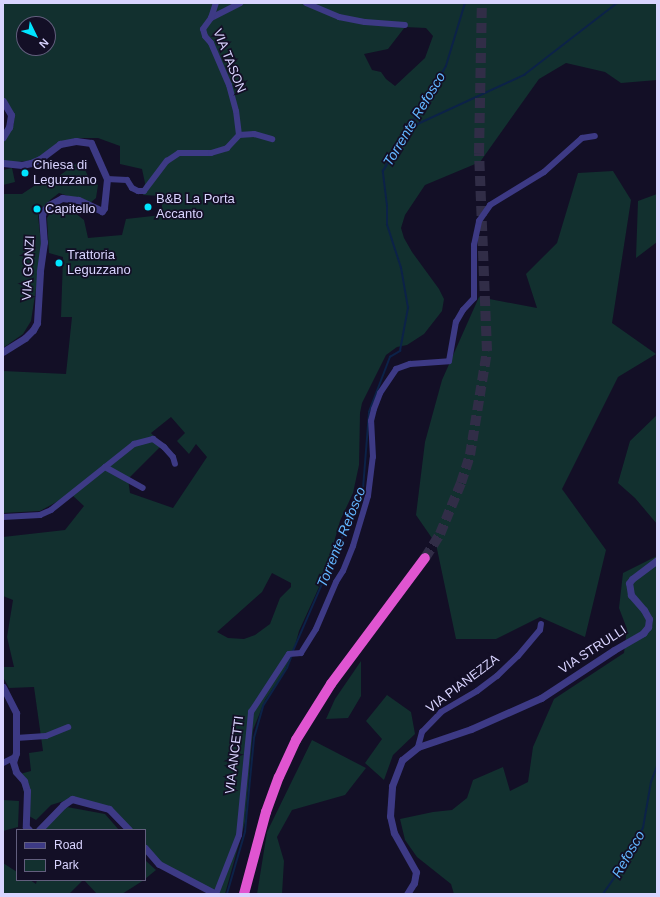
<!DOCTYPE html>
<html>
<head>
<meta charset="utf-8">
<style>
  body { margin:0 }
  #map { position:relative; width:660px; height:897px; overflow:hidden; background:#130f26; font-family:Arial,sans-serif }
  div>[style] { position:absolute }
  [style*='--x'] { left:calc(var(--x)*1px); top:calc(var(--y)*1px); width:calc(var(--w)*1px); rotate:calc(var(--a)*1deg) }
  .green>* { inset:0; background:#12302f }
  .stream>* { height:1.5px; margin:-0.75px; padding:0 0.75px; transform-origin:0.75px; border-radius:0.75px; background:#0c2248 }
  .trunk-tunnel>* { height:10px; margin-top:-5px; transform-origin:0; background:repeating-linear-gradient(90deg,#312d47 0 10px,transparent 0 15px) }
  .minor>* { height:6px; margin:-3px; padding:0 3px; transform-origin:3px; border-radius:3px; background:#3d3a85 }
  .tertiary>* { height:7px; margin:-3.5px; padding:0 3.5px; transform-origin:3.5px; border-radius:3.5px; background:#3d3a85 }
  .trunk>* { height:10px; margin:-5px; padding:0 5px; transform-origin:5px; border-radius:5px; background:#e055d1 }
  .dots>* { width:11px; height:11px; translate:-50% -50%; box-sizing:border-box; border:2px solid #130f26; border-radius:50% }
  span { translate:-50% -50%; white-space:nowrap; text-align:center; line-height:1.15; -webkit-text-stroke:3.5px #130f26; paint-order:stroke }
  .street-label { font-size:13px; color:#d9d4ff }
  .poi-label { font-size:13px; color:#d9d4ff }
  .left { translate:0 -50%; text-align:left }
  .water-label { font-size:14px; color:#62b6ff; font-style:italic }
  .frame { position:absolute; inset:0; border:4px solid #d9d4ff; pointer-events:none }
  .legend { position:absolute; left:16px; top:829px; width:130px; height:52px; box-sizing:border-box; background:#130f26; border:1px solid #625e7d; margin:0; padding:5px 7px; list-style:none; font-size:12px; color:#d9d4ff }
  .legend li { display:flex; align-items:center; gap:8px; height:20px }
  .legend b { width:20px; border:1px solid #625e7d }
  .north { position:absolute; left:16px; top:16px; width:40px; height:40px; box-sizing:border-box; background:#130f26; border:1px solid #625e7d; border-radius:50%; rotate:133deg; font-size:11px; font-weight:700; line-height:16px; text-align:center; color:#d9d4ff }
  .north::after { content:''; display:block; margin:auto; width:14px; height:18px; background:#00e5ff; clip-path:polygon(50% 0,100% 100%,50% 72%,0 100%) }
</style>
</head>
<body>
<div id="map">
  <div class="green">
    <i style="clip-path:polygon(evenodd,3px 3px,9px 4px,11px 3px,657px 3px,657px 80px,621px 83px,605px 72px,566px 63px,539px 79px,480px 162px,425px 185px,405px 215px,401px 228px,404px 238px,412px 252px,439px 289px,444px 299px,442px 311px,424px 334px,407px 345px,397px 347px,386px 355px,362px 403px,360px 413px,359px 465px,353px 493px,340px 521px,325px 574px,299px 631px,293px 653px,283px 674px,265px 700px,253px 730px,245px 822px,225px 894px,216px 894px,167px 868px,145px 850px,145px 830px,129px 830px,113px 811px,67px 800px,51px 805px,36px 820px,29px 816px,20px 774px,31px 771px,29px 753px,43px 751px,34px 687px,9px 688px,3px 677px,3px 667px,14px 667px,7px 637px,13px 600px,3px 596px,3px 537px,65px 530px,84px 506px,71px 494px,40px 511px,3px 513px,3px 371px,66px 374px,72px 317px,61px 317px,63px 257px,49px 253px,47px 218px,52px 210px,65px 205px,84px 220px,88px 238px,122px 235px,126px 219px,162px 215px,162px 196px,143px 195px,145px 183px,142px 169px,120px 164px,120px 146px,98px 138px,81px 138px,66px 141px,36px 160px,17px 162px,3px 161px,3px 138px,14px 124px,3px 98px,3px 3px,24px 24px,48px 24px,48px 48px,24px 48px,24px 24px,3px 3px,405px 27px,426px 28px,433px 36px,425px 58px,395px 86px,386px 79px,381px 72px,372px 70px,364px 54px,388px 49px,405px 27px,3px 3px,171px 417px,185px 433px,177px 441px,189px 454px,196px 444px,207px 457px,173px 508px,130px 493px,128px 479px,162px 445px,151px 433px,171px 417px,3px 3px,272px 573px,291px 583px,291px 587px,280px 598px,270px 624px,255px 635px,244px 639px,228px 638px,217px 632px,262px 592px,272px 573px)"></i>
    <i style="clip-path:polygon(81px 160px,90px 181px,98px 185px,96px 198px,90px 203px,59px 193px,50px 200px,38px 216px,42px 251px,31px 321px,23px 334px,3px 348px,3px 194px,22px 194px,37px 184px,59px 176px)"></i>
    <i style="clip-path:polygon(12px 168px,15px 182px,3px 185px,3px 170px)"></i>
    <i style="clip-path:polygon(613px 171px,631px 200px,612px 323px,656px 354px,618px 377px,562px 489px,606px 550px,585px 637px,540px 617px,496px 639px,456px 639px,436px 544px,416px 515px,425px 442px,442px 380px,479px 297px,537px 308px,526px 274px,557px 243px,578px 173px)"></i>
    <i style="clip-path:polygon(657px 194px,657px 242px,636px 258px,638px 201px)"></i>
    <i style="clip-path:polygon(657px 415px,657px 524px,635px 498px,618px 483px,630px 441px)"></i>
    <i style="clip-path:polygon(657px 556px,657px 894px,454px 894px,451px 884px,417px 857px,405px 840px,400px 819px,433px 812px,452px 810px,467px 798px,473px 780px,503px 767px,510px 791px,528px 782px,533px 747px,554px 699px,624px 653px,627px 629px,619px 608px,623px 573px)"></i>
    <i style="clip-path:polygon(361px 661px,361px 696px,348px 718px,326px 719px,335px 699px)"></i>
    <i style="clip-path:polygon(387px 695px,411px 712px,415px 734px,393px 755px,384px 780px,365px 763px,382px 739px,366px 721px)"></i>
    <i style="clip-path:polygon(312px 740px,366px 768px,345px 795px,292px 810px,277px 837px,284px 861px,282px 894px,257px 894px,267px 832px)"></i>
    <i style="clip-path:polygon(3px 800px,19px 801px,18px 827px,3px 831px)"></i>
    <i style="clip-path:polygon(67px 807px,105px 814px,119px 830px,44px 830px,45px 822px,61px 808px)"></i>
    <i style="clip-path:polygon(145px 860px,156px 870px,145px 879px)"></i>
    <i style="clip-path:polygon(3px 863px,17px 872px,17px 880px,30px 880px,36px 884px,37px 880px,83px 880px,69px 894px,3px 894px)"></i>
    <i style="clip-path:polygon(84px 880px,144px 880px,122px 894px,97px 894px)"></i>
  </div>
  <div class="stream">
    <i style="--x:409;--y:128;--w:127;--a:-24.7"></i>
    <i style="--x:524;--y:75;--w:118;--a:-37.7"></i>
    <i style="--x:293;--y:651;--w:176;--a:-66.6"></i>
    <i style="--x:363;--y:489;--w:77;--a:-85.5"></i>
    <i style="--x:369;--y:412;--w:59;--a:-69.1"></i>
    <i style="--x:390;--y:357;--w:12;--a:-31"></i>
    <i style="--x:400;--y:351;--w:44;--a:-79.5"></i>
    <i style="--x:408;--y:308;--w:41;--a:-99.9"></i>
    <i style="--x:401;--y:268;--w:45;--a:-108"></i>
    <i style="--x:387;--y:225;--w:19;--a:-90"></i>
    <i style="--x:387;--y:206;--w:35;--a:-97"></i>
    <i style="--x:383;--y:171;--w:122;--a:-59"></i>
    <i style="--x:446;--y:66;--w:66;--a:-73.2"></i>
    <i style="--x:227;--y:894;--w:65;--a:-73.8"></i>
    <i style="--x:245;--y:832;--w:94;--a:-84.5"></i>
    <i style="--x:254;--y:738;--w:33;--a:-74"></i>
    <i style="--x:263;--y:706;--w:45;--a:-57.7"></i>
    <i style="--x:287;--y:668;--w:14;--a:-69"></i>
    <i style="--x:603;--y:894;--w:38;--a:-55"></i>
    <i style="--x:625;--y:863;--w:39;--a:-63"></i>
    <i style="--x:643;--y:828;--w:47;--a:-80.1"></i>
    <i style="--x:651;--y:782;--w:17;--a:-69"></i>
  </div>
  <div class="trunk-tunnel">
    <i style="--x:425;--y:558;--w:28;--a:-58"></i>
    <i style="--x:440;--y:534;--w:55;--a:-67.6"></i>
    <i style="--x:461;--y:483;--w:29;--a:-72"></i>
    <i style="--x:470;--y:455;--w:105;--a:-80.7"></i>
    <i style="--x:487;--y:351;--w:198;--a:-92.3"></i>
    <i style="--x:479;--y:153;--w:150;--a:-88.9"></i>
  </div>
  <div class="minor">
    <i style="--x:306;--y:3;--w:36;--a:23"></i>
    <i style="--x:339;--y:17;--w:26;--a:11"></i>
    <i style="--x:365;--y:22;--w:40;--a:4.3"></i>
    <i style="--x:211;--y:18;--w:33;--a:-27"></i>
    <i style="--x:239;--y:135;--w:15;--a:-4"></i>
    <i style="--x:254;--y:134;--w:19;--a:16"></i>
    <i style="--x:107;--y:179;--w:20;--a:3"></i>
    <i style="--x:127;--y:180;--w:9;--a:58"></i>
    <i style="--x:132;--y:188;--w:7;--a:27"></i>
    <i style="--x:138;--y:191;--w:6;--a:0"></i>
    <i style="--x:144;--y:191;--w:38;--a:-53"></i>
    <i style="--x:167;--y:161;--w:14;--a:-34"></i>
    <i style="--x:179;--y:153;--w:32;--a:0"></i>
    <i style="--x:211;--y:153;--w:17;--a:-17"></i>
    <i style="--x:227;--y:148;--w:18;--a:-47"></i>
    <i style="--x:239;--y:135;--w:24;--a:-97"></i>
    <i style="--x:236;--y:111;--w:27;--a:-105"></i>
    <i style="--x:229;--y:85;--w:46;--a:-113.2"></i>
    <i style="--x:211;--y:43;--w:9;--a:-131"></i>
    <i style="--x:205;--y:36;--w:7;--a:-106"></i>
    <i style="--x:203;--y:29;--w:14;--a:-54"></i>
    <i style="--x:211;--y:18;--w:16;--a:-72"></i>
    <i style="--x:105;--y:467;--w:43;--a:28.9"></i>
    <i style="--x:3;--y:517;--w:37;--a:-3"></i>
    <i style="--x:40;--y:515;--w:12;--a:-24"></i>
    <i style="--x:51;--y:510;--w:106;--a:-38.5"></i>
    <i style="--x:134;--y:444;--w:20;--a:-15"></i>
    <i style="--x:153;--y:439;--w:14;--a:36"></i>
    <i style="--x:164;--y:447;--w:13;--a:48"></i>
    <i style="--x:173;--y:457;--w:7;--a:74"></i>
    <i style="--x:16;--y:738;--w:30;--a:-4"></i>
    <i style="--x:46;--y:736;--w:24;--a:-22"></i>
    <i style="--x:418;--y:747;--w:16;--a:-75"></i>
    <i style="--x:422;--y:732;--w:28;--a:-46"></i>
    <i style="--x:441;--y:712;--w:42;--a:-30.3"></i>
    <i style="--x:477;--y:691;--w:25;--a:-37"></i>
    <i style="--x:497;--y:676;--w:29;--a:-44"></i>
    <i style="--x:518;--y:656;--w:34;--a:-50"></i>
    <i style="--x:540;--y:630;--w:6;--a:-81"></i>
    <i style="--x:3;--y:763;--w:13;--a:-27"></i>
    <i style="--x:216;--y:894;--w:63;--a:-68.7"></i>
    <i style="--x:239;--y:835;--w:124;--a:-84.4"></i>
    <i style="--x:251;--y:712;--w:69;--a:-56.8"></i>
    <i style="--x:289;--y:654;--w:12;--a:-5"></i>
    <i style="--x:301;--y:653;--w:28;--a:-58"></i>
    <i style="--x:316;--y:629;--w:51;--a:-66.9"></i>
    <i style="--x:336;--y:582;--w:13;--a:-58"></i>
    <i style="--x:343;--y:571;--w:27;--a:-68"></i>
    <i style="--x:353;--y:546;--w:52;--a:-73.3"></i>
    <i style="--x:368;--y:496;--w:39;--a:-83"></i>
    <i style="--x:373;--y:457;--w:36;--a:-93"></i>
    <i style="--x:371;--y:421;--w:12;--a:-76"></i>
    <i style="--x:374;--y:409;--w:17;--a:-69"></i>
    <i style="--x:380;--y:393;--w:29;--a:-56"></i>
    <i style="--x:396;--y:369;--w:15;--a:-20"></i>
    <i style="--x:410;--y:364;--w:39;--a:-4"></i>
    <i style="--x:449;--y:361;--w:40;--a:-80"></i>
    <i style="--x:456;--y:322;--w:14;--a:-60"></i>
    <i style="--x:463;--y:310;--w:16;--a:-47"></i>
    <i style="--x:474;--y:298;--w:53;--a:-90"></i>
    <i style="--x:474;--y:245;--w:25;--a:-78"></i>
    <i style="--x:479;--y:221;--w:19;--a:-55"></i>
    <i style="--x:490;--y:205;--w:63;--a:-31.4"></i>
    <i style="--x:544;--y:172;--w:51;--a:-41.8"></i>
    <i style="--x:582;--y:138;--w:13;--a:-9"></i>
  </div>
  <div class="tertiary">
    <i style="--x:3;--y:101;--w:16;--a:60"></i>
    <i style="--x:11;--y:115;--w:12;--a:99"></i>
    <i style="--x:9;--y:127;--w:12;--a:121"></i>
    <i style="--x:3;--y:163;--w:19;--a:6"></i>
    <i style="--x:22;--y:165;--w:9;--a:-13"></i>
    <i style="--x:31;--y:163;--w:10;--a:-24"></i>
    <i style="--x:40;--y:159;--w:25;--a:-37"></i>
    <i style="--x:60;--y:144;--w:16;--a:-11"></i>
    <i style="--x:76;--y:141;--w:15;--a:8"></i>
    <i style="--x:91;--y:143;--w:39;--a:66"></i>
    <i style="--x:107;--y:179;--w:29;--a:96"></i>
    <i style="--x:104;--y:208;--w:4;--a:124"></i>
    <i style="--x:102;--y:211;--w:26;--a:-155"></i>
    <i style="--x:78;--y:200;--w:16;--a:-173"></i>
    <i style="--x:62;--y:198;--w:15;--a:152"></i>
    <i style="--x:49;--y:205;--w:8;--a:135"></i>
    <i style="--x:43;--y:211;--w:5;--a:101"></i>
    <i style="--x:42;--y:216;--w:26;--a:86"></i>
    <i style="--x:44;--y:242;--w:30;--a:98"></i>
    <i style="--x:40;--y:272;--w:51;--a:93.4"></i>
    <i style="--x:37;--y:323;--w:8;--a:120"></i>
    <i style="--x:33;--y:330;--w:11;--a:135"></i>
    <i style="--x:25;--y:338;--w:26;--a:148"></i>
    <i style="--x:3;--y:687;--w:29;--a:63"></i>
    <i style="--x:16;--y:713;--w:40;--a:90"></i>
    <i style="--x:16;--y:753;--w:9;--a:108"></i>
    <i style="--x:13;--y:762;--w:10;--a:73"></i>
    <i style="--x:16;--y:772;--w:12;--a:48"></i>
    <i style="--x:24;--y:781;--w:10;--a:73"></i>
    <i style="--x:27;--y:791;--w:36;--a:92"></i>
    <i style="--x:26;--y:827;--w:4;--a:45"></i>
    <i style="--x:39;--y:830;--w:35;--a:-46"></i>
    <i style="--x:63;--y:805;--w:11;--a:-34"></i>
    <i style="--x:72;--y:799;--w:38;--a:15"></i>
    <i style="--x:109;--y:809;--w:29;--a:46"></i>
    <i style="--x:145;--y:848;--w:21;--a:49"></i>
    <i style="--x:159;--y:864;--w:64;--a:27.8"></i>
    <i style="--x:407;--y:894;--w:13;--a:-58"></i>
    <i style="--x:414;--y:883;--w:11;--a:-80"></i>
    <i style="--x:416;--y:872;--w:45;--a:-119.4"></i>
    <i style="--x:394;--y:833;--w:17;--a:-103"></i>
    <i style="--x:390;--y:816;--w:30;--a:-86"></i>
    <i style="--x:392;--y:786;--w:28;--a:-69"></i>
    <i style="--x:402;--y:760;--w:21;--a:-39"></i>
    <i style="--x:418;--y:747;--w:56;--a:-18.8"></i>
    <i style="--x:471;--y:729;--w:77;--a:-23.9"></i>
    <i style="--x:541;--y:698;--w:87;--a:-33.3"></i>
    <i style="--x:614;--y:650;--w:34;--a:-30"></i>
    <i style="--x:643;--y:633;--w:8;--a:-50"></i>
    <i style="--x:648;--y:627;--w:8;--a:-83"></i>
    <i style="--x:649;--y:619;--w:10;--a:-119"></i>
    <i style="--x:644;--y:610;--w:20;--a:-131"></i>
    <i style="--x:631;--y:595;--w:12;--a:-99"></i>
    <i style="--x:629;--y:583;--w:5;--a:-53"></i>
    <i style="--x:632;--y:579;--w:31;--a:-37"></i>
  </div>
  <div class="trunk">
    <i style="--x:244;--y:894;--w:85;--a:-75"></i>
    <i style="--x:266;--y:812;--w:37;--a:-70"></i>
    <i style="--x:279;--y:777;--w:41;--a:-65.3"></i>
    <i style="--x:296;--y:740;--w:66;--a:-58"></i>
    <i style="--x:331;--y:684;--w:157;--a:-53.3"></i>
  </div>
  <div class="dots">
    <i style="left:25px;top:173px;background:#00e5ff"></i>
    <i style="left:148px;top:207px;background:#00e5ff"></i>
    <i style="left:37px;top:209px;background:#00e5ff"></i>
    <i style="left:59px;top:263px;background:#00e5ff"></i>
  </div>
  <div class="street-label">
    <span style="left:229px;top:61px;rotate:68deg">VIA TASON</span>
    <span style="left:29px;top:268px;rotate:-87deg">VIA GONZI</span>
    <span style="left:593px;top:650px;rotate:-33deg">VIA STRULLI</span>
    <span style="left:463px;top:684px;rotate:-37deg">VIA PIANEZZA</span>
    <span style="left:235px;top:755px;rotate:-83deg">VIA ANCETTI</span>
  </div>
  <div class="poi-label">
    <span class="left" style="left:33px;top:173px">Chiesa di<br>Leguzzano</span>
    <span class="left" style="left:156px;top:207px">B&amp;B La Porta<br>Accanto</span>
    <span class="left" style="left:45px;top:209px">Capitello</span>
    <span class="left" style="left:67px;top:263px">Trattoria<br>Leguzzano</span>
  </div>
  <div class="water-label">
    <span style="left:414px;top:119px;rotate:-59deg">Torrente Refosco</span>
    <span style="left:341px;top:537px;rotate:-68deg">Torrente Refosco</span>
    <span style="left:628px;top:854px;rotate:-60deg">Refosco</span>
  </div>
  <div class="frame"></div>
  <ul class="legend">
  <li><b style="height:5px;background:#3d3a85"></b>Road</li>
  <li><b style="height:11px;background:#12302f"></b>Park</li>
  </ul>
  <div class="north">N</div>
</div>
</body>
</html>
